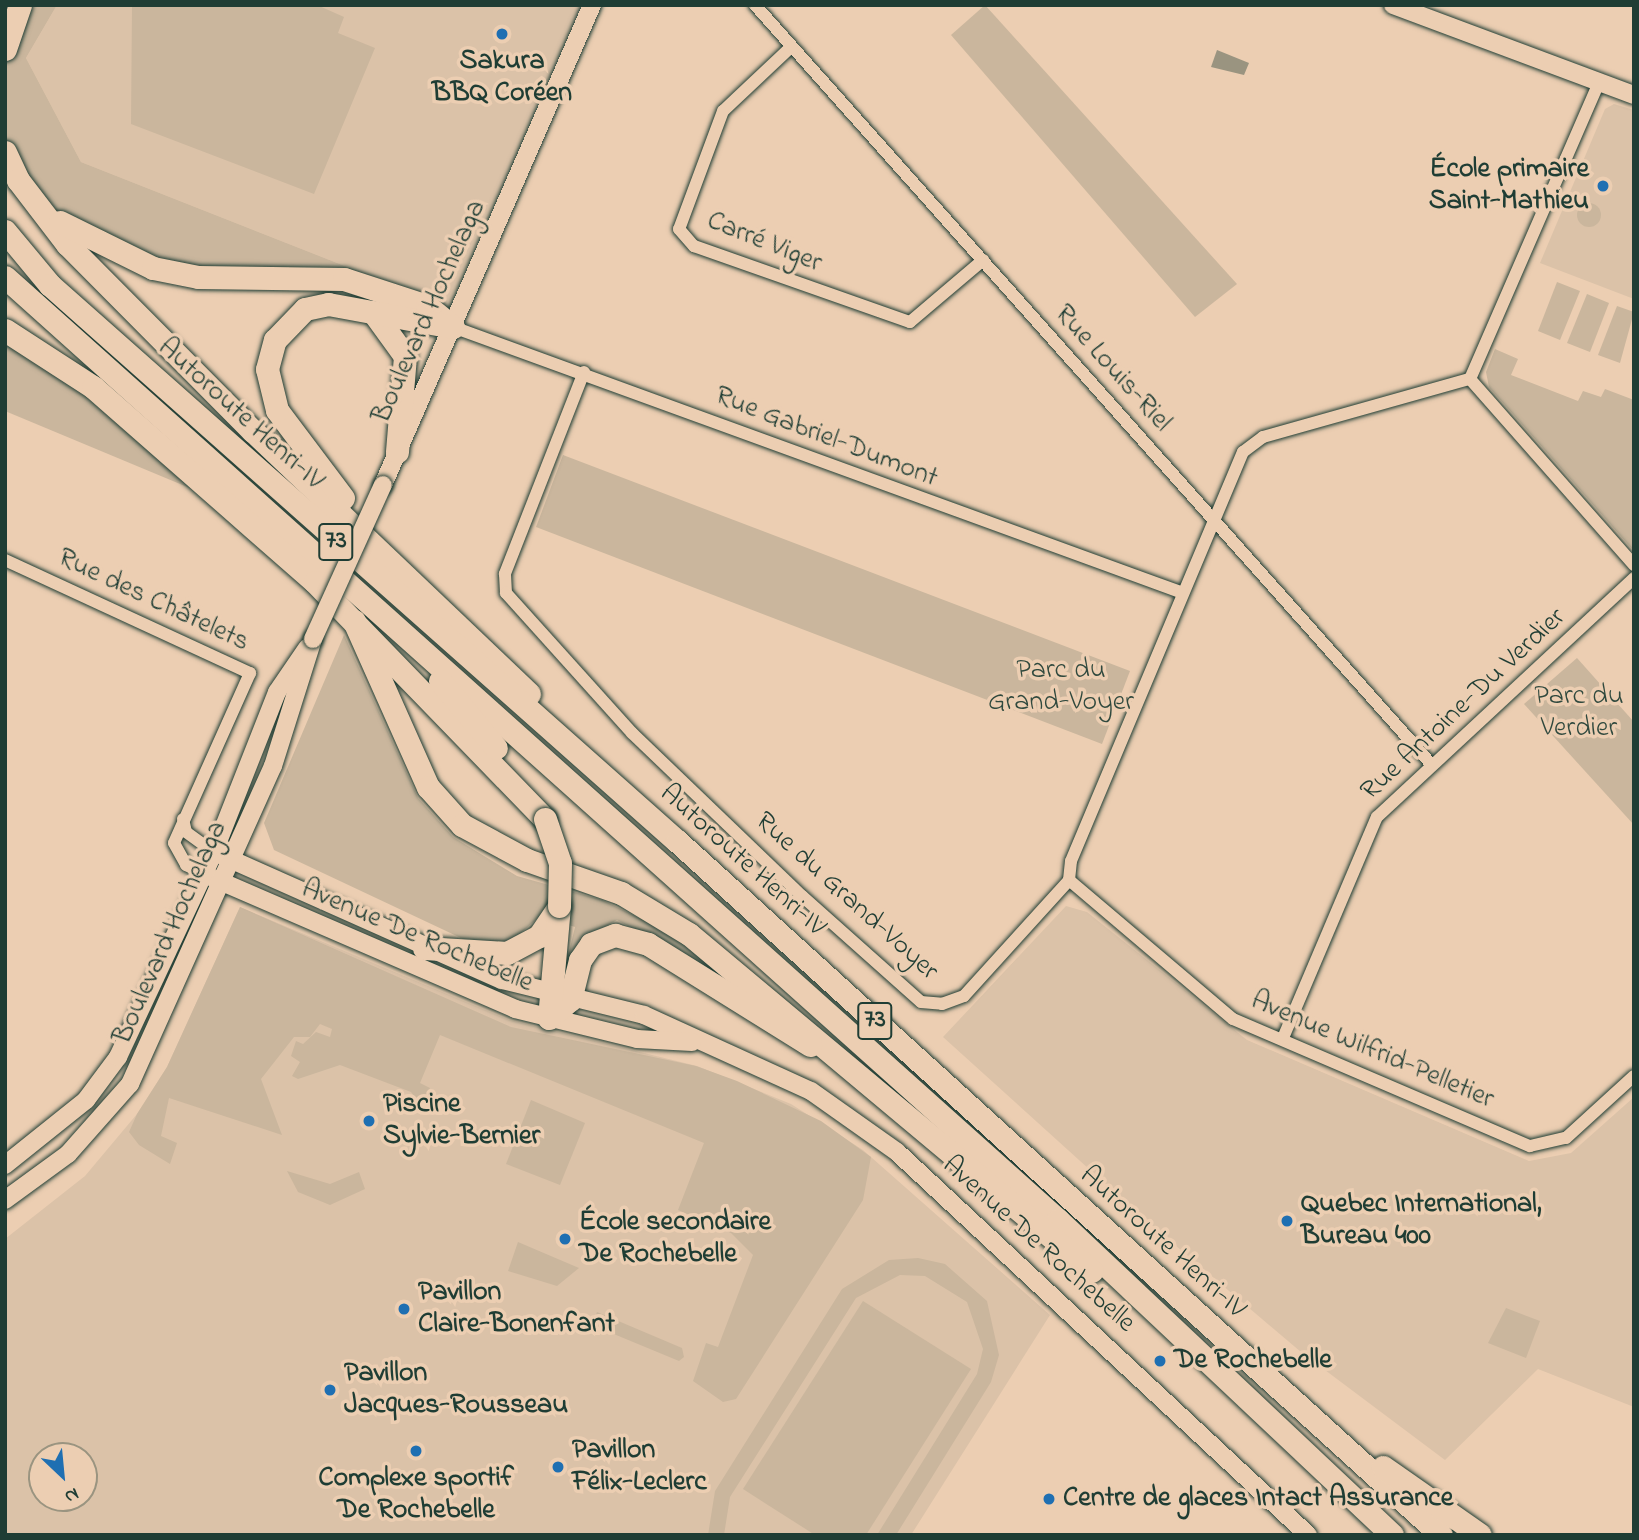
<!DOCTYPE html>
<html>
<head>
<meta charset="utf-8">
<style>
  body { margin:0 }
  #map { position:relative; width:1639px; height:1540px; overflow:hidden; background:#ecceb2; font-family:"Indie Flower",sans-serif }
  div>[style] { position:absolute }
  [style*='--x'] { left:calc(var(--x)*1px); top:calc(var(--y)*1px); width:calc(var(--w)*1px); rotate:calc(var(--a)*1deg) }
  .built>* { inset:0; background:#dbc2a8 }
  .green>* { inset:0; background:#cab69d }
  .round { border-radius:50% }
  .water>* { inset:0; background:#9a9480 }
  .roads { filter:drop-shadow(0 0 2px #1f3d34) drop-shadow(0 0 2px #1f3d34) }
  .street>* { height:12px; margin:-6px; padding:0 6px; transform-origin:6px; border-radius:6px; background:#ecceb2 }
  .secondary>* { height:18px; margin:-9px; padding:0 9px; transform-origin:9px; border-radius:9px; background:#ecceb2 }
  .highway>* { height:23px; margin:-11.5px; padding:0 11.5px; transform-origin:11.5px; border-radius:11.5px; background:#ecceb2 }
  .bridges { filter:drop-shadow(0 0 2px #1f3d34) drop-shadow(0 0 2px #1f3d34) }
  .secondary-bridge>* { height:18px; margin:-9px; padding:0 9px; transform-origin:9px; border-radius:9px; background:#ecceb2 }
  .highway-bridge>* { height:23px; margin:-11.5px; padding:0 11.5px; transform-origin:11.5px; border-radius:11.5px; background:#ecceb2 }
  .dots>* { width:19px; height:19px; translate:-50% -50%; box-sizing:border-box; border:4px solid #ecceb2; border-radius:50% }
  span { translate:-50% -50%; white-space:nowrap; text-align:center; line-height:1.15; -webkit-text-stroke:7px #ecceb2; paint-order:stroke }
  .shield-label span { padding:2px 5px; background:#ecceb2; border:2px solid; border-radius:5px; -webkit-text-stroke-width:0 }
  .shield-label { font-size:26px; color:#1f3d34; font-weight:700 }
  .poi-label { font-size:28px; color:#1f3d34; font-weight:700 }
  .right { translate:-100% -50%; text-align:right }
  .left { translate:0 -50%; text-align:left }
  .street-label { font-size:28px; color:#1f3d34 }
  .park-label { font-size:28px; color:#30493e }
  .frame { position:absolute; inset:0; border:7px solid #1f3d34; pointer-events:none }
  .north { position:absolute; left:28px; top:1442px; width:70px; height:70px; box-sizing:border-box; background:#ecceb2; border:2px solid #9a9480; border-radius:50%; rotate:154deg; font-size:19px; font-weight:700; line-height:28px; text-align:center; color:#1f3d34 }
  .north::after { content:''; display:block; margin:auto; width:24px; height:32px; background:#1f6fb2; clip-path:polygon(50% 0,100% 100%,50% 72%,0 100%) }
</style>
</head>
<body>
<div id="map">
  <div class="built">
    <i style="clip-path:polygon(57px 5px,593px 5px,459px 311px,81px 162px,26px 58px)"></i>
    <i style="clip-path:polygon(1614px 104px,1634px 110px,1634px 299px,1540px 263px,1605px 109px)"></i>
    <i style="clip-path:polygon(1066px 906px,1087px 912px,1247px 1040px,1529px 1161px,1571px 1153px,1634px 1097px,1634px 1407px,1538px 1369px,1445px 1460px,1301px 1352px,1142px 1217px,943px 1037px)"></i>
    <i style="clip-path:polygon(evenodd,240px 907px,509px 1020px,697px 1066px,791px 1104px,863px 1150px,1050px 1315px,911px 1535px,5px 1535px,5px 1239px,85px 1176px,137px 1114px,167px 1067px,240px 907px,42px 1456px,84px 1456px,84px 1498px,42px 1498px,42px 1456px)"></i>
  </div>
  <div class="green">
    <i style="clip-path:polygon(20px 5px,57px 5px,26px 58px,81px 162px,459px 311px,453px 327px,379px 289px,198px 277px,72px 232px,5px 152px,5px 49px)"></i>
    <i style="clip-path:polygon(132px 5px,317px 5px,344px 17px,338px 33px,375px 48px,314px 194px,131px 124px)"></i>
    <i style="clip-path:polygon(985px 5px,1237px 284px,1195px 317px,951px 35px)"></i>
    <i class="round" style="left:1577px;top:203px;width:24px;height:24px"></i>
    <i style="clip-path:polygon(1557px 282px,1580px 291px,1560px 340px,1538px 331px)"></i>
    <i style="clip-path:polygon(1587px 294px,1609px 303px,1590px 352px,1567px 343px)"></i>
    <i style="clip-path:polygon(1617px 306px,1634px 312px,1620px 363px,1598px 355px)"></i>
    <i style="clip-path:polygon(5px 330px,228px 504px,5px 411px)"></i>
    <i style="clip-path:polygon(1495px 349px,1518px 359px,1511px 375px,1578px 401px,1583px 391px,1601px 397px,1605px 389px,1634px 400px,1634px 551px,1489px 387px,1486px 372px)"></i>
    <i style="clip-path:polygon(563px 455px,1130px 671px,1102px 744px,536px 527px)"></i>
    <i style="clip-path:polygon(344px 635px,418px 798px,453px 837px,517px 876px,602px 900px,664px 930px,713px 962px,708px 969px,617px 920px,586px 937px,567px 961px,575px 927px,540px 916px,508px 944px,478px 946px,274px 850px,264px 823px)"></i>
    <i style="clip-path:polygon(1577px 658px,1634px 722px,1634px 825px,1524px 704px)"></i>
    <i style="clip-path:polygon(240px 907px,511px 1027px,696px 1066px,737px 1081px,821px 1121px,871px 1157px,863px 1200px,736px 1399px,723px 1402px,693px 1381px,706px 1343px,718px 1347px,753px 1255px,731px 1233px,678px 1210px,704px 1143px,440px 1035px,420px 1083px,430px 1088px,422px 1107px,411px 1092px,340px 1065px,298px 1079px,292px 1076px,300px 1062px,291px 1056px,296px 1041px,303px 1044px,316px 1032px,330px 1037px,332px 1029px,320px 1024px,310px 1037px,294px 1037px,261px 1079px,282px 1135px,169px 1098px,161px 1136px,177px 1143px,170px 1164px,139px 1145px,129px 1132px,137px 1114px,167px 1067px)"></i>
    <i style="clip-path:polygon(531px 1100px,585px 1123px,560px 1185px,506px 1164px)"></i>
    <i style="clip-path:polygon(287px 1171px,330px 1184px,359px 1172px,365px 1189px,330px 1205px,298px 1192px)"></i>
    <i style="clip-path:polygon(518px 1242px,579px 1268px,557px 1286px,508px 1271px)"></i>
    <i style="clip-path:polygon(918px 1258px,945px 1264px,987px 1301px,999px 1355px,991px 1382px,896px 1535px,877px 1535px,977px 1374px,983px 1349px,967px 1302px,925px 1276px,900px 1275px,856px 1298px,730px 1497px,724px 1535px,708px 1535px,715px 1491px,842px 1289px,889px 1260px)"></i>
    <i style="clip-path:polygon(863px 1301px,971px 1369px,866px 1535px,815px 1535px,743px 1489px)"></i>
    <i style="clip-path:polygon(1506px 1308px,1540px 1321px,1526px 1358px,1488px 1343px)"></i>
    <i style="clip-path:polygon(597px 1312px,682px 1348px,684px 1357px,679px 1361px,592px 1325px)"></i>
  </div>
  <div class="water">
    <i style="clip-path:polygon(1217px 50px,1249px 63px,1244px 75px,1211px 67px)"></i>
  </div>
  <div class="roads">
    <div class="street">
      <i style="--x:755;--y:5;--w:1018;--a:48.31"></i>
      <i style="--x:791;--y:47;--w:93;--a:136.7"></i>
      <i style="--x:723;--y:111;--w:126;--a:110.4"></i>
      <i style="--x:679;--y:229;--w:23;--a:49"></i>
      <i style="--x:694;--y:246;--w:229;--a:19.4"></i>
      <i style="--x:910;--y:322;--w:96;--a:-40.3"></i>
      <i style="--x:453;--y:327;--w:777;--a:20.02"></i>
      <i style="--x:584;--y:372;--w:217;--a:111.4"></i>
      <i style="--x:505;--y:574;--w:19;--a:87"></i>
      <i style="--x:506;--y:593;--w:188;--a:48"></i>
      <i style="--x:632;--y:733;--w:236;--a:43.8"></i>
      <i style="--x:802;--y:896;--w:159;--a:41.7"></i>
      <i style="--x:921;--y:1002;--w:21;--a:5"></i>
      <i style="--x:942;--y:1004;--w:23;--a:-20"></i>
      <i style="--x:964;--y:996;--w:156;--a:-47.8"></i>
      <i style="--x:1069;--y:880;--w:19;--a:-84"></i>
      <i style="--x:1071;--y:861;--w:444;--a:-67.2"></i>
      <i style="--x:1243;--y:452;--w:25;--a:-37"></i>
      <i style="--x:1263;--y:437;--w:215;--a:-15.7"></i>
      <i style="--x:1470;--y:379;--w:323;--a:-66.5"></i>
      <i style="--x:1470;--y:379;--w:248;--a:48.6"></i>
      <i style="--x:5;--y:560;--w:270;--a:24.8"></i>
      <i style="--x:250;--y:673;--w:186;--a:114.1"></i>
      <i style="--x:174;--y:843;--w:25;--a:61"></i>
      <i style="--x:186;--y:865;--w:19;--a:25"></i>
      <i style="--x:183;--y:819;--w:13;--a:77"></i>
      <i style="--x:186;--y:832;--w:34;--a:36"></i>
      <i style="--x:1069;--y:880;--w:215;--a:40.3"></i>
      <i style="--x:1233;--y:1019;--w:323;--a:23.2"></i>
      <i style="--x:1530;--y:1146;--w:37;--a:-13"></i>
      <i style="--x:1566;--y:1138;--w:92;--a:-42.4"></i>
      <i style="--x:1283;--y:1038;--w:240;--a:-67"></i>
      <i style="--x:1377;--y:817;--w:351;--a:-42.9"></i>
    </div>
    <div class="secondary">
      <i style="--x:1393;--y:5;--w:257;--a:20.5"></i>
      <i style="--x:383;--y:485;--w:524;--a:-66.47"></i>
      <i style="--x:214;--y:852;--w:315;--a:24"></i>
      <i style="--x:502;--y:980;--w:146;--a:13.8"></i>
      <i style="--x:644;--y:1015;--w:183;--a:24.5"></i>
      <i style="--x:811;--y:1091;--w:105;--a:35.3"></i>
      <i style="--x:897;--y:1152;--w:562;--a:42.98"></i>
      <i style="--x:213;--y:878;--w:329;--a:23.4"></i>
      <i style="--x:515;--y:1009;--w:126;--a:13.8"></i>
      <i style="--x:637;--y:1039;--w:55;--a:3.1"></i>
      <i style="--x:5;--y:1165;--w:104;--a:-38.7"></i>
      <i style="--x:86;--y:1100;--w:54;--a:-53.3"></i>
      <i style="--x:118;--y:1057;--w:226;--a:-64.9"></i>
      <i style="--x:214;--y:852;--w:172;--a:-68.5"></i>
      <i style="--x:277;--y:692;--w:53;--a:-55.7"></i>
      <i style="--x:5;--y:1200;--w:78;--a:-36.1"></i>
      <i style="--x:68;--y:1154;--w:94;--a:-48.5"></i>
      <i style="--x:130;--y:1084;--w:349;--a:-65.8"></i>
      <i style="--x:273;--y:766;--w:133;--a:-72.5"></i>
    </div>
    <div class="highway">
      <i style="--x:5;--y:49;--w:46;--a:-71.2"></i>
      <i style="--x:5;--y:152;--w:31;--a:65"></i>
      <i style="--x:18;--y:180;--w:81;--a:52.6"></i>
      <i style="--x:67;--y:244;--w:264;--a:45.2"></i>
      <i style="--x:253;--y:431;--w:381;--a:43.6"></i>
      <i style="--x:60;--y:222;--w:104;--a:26.3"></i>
      <i style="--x:153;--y:268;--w:46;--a:11.3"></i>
      <i style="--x:198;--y:277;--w:146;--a:0.8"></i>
      <i style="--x:344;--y:279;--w:87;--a:18"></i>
      <i style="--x:427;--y:306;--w:33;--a:39"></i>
      <i style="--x:5;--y:231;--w:70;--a:50.2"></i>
      <i style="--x:50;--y:285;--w:838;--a:41.57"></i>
      <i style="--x:677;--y:841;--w:1032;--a:42.25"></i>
      <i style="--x:5;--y:277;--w:1414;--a:41.85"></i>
      <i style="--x:1058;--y:1220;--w:459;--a:43.3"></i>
      <i style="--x:373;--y:312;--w:54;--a:54"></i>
      <i style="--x:405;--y:356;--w:96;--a:94.8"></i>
      <i style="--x:5;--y:330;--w:105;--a:32.9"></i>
      <i style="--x:93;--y:387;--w:295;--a:41.3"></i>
      <i style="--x:315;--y:582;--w:330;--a:45.9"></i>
      <i style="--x:343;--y:498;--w:110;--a:-126.9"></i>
      <i style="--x:277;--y:410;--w:42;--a:-103.7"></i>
      <i style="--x:267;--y:369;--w:30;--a:-75"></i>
      <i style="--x:275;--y:340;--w:43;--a:-45.9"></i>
      <i style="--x:305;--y:309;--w:24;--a:-12"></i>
      <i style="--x:328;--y:304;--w:127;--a:10.4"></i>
      <i style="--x:354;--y:621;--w:182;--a:66"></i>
      <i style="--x:428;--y:787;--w:51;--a:48.2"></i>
      <i style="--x:462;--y:825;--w:74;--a:28.3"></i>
      <i style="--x:527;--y:860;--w:100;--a:19.3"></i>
      <i style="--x:621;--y:893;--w:79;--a:31.1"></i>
      <i style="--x:689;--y:934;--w:525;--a:39.9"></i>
      <i style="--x:440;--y:681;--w:87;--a:50.1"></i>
      <i style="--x:424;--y:948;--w:83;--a:3.4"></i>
      <i style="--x:507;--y:953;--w:36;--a:-28"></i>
      <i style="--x:539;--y:936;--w:36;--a:-56"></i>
      <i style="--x:549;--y:1018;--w:28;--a:-41"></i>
      <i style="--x:570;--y:1000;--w:41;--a:-76"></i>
      <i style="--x:580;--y:960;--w:19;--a:-55"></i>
      <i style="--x:591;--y:944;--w:26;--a:-21"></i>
      <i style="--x:615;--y:935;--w:34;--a:15"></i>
      <i style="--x:648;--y:944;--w:191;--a:31.9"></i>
      <i style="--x:549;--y:1018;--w:111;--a:-84.9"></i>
      <i style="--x:1383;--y:1467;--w:118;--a:35"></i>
    </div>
  </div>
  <div class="bridges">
    <div class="secondary-bridge">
      <i style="--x:313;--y:639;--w:169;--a:-65.6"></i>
    </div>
    <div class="highway-bridge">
      <i style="--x:545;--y:819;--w:46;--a:71.2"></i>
      <i style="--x:560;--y:863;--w:43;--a:91.3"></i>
    </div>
  </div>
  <div class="dots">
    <i style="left:502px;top:34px;background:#1f6fb2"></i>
    <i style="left:1603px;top:186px;background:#1f6fb2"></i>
    <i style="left:369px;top:1121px;background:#1f6fb2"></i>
    <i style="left:1287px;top:1221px;background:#1f6fb2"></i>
    <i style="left:565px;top:1239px;background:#1f6fb2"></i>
    <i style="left:404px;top:1309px;background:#1f6fb2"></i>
    <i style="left:1160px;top:1361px;background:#1f6fb2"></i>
    <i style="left:330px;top:1390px;background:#1f6fb2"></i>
    <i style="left:416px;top:1451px;background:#1f6fb2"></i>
    <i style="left:558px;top:1467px;background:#1f6fb2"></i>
    <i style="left:1049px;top:1499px;background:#1f6fb2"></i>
  </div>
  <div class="shield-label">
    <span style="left:336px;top:542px">73</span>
    <span style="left:875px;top:1021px">73</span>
  </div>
  <div class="poi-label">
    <span style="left:502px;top:78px">Sakura<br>BBQ Coréen</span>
    <span class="right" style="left:1589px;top:186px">École primaire<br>Saint-Mathieu</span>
    <span class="left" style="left:383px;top:1121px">Piscine<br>Sylvie-Bernier</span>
    <span class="left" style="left:1301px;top:1221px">Quebec International,<br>Bureau 400</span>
    <span class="left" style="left:579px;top:1239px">École secondaire<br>De Rochebelle</span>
    <span class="left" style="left:418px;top:1309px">Pavillon<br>Claire-Bonenfant</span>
    <span class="left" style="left:1174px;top:1361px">De Rochebelle</span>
    <span class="left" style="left:344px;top:1390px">Pavillon<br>Jacques-Rousseau</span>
    <span class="left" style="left:572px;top:1467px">Pavillon<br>Félix-Leclerc</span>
    <span style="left:416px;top:1495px">Complexe sportif<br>De Rochebelle</span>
    <span class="left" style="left:1063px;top:1499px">Centre de glaces Intact Assurance</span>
  </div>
  <div class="street-label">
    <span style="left:764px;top:243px;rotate:22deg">Carré Viger</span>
    <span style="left:430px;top:312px;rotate:-66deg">Boulevard Hochelaga</span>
    <span style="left:1112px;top:369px;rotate:48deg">Rue Louis-Riel</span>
    <span style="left:240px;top:415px;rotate:42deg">Autoroute Henri-IV</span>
    <span style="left:826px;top:438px;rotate:21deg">Rue Gabriel-Dumont</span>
    <span style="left:153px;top:601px;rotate:25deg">Rue des Châtelets</span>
    <span style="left:1464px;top:705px;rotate:-43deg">Rue Antoine-Du Verdier</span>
    <span style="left:742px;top:861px;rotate:42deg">Autoroute Henri-IV</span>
    <span style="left:846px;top:897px;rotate:42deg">Rue du Grand-Voyer</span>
    <span style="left:171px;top:933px;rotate:-66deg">Boulevard Hochelaga</span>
    <span style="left:417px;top:937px;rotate:23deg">Avenue De Rochebelle</span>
    <span style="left:1372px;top:1051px;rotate:23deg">Avenue Wilfrid-Pelletier</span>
    <span style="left:1162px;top:1243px;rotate:42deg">Autoroute Henri-IV</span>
    <span style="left:1038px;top:1245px;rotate:42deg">Avenue De Rochebelle</span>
  </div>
  <div class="park-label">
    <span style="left:1061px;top:687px">Parc du<br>Grand-Voyer</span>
    <span style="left:1579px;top:713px">Parc du<br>Verdier</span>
  </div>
  <div class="frame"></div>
  <div class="north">N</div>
</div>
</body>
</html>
